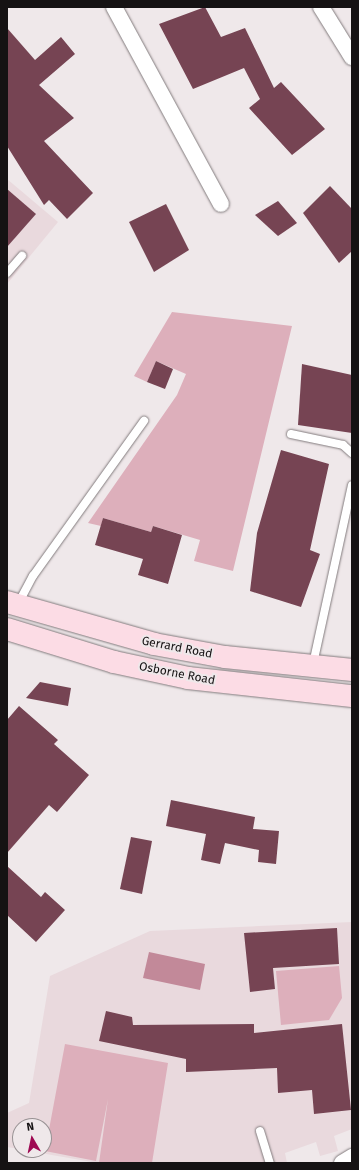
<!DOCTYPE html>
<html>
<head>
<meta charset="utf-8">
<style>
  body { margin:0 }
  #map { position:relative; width:359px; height:1170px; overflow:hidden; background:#efe8ea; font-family:"Fira Sans",sans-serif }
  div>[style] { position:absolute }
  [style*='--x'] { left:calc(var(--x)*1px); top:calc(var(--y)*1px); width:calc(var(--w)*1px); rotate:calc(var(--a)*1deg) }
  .built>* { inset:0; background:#e9d9dd }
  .green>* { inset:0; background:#ddafbb }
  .water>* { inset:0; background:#c28999 }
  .building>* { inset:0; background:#764453 }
  .roads { filter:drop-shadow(0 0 1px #827b7d) drop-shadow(0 0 1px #827b7d) }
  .service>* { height:8px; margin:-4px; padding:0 4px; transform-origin:4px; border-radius:4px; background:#fff }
  .minor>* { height:16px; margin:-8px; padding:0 8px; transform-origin:8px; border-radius:8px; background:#fff }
  .primary>* { height:22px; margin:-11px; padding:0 11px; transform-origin:11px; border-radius:11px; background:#fcdce5 }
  span { translate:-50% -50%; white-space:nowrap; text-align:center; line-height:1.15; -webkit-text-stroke:4px #efe8ea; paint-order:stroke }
  .street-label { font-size:12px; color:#151213 }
  .frame { position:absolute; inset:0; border:8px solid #151213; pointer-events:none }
  .north { position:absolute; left:12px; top:1118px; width:40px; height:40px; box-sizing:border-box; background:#efe8ea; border:1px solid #989294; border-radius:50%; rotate:351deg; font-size:11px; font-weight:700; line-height:16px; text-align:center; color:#151213 }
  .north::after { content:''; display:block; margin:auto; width:14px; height:18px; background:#9e0952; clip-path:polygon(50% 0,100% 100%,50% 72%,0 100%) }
</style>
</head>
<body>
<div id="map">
  <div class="built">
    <i style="clip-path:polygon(7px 179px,58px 222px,7px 284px)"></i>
    <i style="clip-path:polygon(352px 922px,352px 1129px,334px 1136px,338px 1151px,320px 1156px,316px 1142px,285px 1153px,287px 1163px,98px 1163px,23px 1150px,44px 1150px,44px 1126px,20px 1126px,20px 1149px,7px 1147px,7px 1113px,29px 1103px,50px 976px,150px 931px)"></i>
  </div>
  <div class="green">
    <i style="clip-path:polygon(172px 312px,292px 326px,233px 571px,194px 561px,200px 540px,153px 526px,151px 532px,103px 518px,101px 526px,88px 523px,177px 395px,186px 374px,156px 361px,147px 382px,134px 376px)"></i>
    <i style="clip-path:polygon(339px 966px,342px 998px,329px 1020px,281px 1025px,276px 971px)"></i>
    <i style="clip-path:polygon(65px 1044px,168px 1063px,152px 1163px,99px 1163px,108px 1099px,96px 1161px,45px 1151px)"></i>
  </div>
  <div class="water">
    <i style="clip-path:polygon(149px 952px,205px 964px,200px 990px,143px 978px)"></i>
  </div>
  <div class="building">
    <i style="clip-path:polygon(205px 7px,221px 37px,245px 28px,274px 88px,281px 82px,325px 129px,292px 155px,249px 108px,260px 99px,244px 68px,193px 89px,159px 24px)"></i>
    <i style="clip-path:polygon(7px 28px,35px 60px,61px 37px,75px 54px,39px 85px,74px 118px,44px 141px,93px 193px,67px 219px,49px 200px,44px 205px,7px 146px)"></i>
    <i style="clip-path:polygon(330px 186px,352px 209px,352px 251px,339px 263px,303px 213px)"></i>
    <i style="clip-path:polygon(7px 189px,36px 214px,7px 247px)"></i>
    <i style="clip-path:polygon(278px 201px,297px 223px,278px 236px,255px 215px)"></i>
    <i style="clip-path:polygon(166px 204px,189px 250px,154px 272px,129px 222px)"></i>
    <i style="clip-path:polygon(156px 361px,173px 369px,165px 389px,147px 382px)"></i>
    <i style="clip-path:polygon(302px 364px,352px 375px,352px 433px,298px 425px)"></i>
    <i style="clip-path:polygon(281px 450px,329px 464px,310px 550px,320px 554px,301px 607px,250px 591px,257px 533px)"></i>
    <i style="clip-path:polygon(103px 518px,151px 532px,153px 526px,182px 535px,168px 584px,138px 575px,143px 559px,95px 545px)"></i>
    <i style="clip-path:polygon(40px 682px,71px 688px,68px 706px,26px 698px)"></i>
    <i style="clip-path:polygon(19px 706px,58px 740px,54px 744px,89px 775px,57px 812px,49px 805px,7px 853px,7px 720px)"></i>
    <i style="clip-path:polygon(171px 800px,255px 817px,253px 829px,279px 831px,276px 864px,258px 862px,259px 850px,225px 843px,220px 864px,201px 860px,206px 834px,166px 826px)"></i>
    <i style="clip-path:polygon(131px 837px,152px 841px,142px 894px,120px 889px)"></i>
    <i style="clip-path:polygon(7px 866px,41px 897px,45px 892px,65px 910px,36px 942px,7px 915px)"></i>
    <i style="clip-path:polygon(337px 928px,339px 964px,273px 968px,275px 989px,250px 992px,244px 933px)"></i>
    <i style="clip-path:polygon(106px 1011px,132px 1017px,133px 1025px,254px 1024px,254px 1033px,342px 1024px,351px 1110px,314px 1114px,312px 1090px,278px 1093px,277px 1068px,186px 1072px,186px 1059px,99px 1041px)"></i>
  </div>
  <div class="roads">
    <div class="service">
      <i style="--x:7;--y:273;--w:23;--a:-49"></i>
      <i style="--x:291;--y:434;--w:53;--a:11.9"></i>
      <i style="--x:343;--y:445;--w:12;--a:42"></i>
      <i style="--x:18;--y:604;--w:32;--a:-62"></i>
      <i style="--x:33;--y:576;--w:191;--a:-54.4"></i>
      <i style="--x:313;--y:664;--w:183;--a:-77.7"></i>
      <i style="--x:260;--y:1131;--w:34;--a:73"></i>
    </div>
    <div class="minor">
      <i style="--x:114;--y:7;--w:224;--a:61.5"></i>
      <i style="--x:321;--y:7;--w:59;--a:58.2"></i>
      <i style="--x:342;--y:1163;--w:12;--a:-31"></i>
    </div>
    <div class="primary">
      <i style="--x:7;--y:602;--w:153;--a:15.9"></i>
      <i style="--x:154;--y:644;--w:72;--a:10.4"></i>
      <i style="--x:225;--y:657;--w:128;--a:5.8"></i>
      <i style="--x:7;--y:629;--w:112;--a:17.1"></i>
      <i style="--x:114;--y:662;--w:76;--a:12.2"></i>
      <i style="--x:188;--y:678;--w:165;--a:6.3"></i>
    </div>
  </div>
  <div class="street-label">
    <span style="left:177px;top:648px;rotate:11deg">Gerrard Road</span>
    <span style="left:177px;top:674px;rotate:11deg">Osborne Road</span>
  </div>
  <div class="frame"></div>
  <div class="north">N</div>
</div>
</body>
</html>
